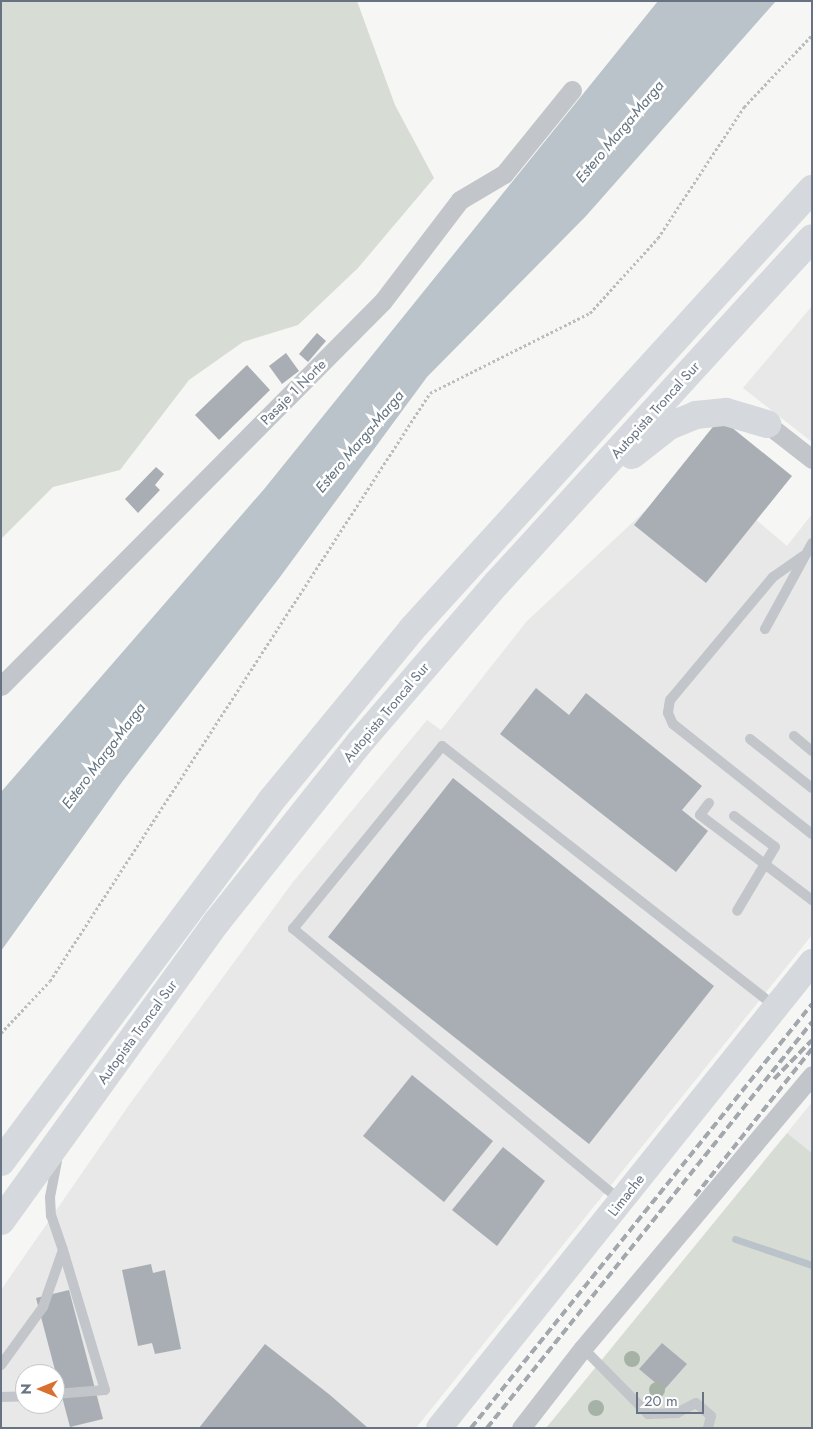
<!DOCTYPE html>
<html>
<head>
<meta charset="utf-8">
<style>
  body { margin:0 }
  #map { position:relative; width:813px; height:1429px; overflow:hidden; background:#f6f7f4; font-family:Jost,sans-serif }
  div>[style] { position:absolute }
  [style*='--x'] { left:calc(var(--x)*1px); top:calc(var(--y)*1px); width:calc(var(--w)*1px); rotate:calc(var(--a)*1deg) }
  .built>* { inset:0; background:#e7e8e7 }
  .green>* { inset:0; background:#d7ddd5 }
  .water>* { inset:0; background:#bac3c9 }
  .stream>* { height:7px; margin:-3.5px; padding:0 3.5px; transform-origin:3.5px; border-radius:3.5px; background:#bac3c9 }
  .building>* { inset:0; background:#a9aeb5 }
  .path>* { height:3px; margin-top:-1.5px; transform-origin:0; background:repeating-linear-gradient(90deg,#babcbf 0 2.5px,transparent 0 5px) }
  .lane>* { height:10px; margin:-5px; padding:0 5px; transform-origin:5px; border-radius:5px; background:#c2c5c9 }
  .street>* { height:19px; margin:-9.5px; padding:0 9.5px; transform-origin:9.5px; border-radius:9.5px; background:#c2c5c9 }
  .secondary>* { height:26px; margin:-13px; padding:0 13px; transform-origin:13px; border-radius:13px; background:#d5d8dc }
  .highway>* { height:28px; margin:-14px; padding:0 14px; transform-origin:14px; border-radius:14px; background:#d5d8dc }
  .rail>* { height:4px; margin-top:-2px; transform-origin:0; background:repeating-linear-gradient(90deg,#a3a8ae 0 8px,transparent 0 12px) }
  .trees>* { width:16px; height:16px; margin:-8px; border-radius:50%; background:#a7b2a6 }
  span { translate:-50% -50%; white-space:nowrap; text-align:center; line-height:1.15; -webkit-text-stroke:5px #fff; paint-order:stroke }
  .street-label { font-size:14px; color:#677383 }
  .water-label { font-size:15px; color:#63737f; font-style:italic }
  .frame { position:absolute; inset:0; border:2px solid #677383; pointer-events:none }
  .north { position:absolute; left:15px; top:1364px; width:50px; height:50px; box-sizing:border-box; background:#fff; border:1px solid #c2c7cd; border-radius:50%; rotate:270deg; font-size:14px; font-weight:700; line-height:20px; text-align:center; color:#677383 }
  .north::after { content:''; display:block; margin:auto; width:18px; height:22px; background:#d96f31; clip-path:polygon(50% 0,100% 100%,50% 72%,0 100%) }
  .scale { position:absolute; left:636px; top:1392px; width:68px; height:22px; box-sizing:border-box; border:2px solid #677383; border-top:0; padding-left:6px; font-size:15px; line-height:18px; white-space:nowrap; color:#677383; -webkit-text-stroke:4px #fff; paint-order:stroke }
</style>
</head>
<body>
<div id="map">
  <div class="built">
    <i style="clip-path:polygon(812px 306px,812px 442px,743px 388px)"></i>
    <i style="clip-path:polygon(evenodd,693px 466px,787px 546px,812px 514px,812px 935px,416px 1428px,1px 1428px,1px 1290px,129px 1105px,293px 882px,427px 720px,441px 730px,527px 621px,693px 466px,25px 1374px,55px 1374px,55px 1404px,25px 1404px,25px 1374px)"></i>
    <i style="clip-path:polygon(812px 1102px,812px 1153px,787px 1133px)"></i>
  </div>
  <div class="green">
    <i style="clip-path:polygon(1px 1px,357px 1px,395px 105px,434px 178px,358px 268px,298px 325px,243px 342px,189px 380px,120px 470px,53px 487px,1px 539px)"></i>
    <i style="clip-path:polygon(787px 1133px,812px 1153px,812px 1428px,546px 1428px)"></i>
  </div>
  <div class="water">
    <i style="clip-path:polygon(658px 1px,776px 1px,586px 216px,427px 377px,280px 577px,122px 782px,1px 951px,1px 792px,265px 488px)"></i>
  </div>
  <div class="stream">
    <i style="--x:735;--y:1239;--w:81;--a:18.7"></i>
  </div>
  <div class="building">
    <i style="clip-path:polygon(317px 333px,326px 341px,308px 362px,299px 354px)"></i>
    <i style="clip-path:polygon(286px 353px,299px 371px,282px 384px,269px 366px)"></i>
    <i style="clip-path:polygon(247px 365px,270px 390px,219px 440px,195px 415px)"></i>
    <i style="clip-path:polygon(720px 418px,792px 476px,706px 583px,634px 525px)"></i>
    <i style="clip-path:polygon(156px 467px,164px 474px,155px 485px,160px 490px,138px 513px,125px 499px)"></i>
    <i style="clip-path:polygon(536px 688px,569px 715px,586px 693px,702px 786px,682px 810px,708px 831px,676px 872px,500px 734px)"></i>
    <i style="clip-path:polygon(453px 778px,714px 986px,589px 1144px,328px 937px)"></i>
    <i style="clip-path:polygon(412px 1075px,493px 1141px,444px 1202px,363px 1136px)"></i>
    <i style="clip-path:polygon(503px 1147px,545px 1181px,497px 1246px,452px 1210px)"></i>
    <i style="clip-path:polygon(151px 1264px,153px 1273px,165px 1270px,181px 1349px,155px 1354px,152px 1343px,138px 1346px,122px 1270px)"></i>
    <i style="clip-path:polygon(69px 1290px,103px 1419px,70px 1427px,36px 1298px)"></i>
    <i style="clip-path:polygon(662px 1343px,687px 1364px,664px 1390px,639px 1369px)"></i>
    <i style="clip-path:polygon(265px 1344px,330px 1395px,368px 1428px,199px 1428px)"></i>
  </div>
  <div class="path">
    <i style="--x:1;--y:1033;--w:71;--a:-46.7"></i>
    <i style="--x:50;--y:981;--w:700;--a:-57.13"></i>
    <i style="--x:430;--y:393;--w:179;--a:-26.6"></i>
    <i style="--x:590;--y:313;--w:101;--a:-47.8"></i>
    <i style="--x:658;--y:238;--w:157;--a:-56.7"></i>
    <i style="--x:744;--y:107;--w:99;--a:-46.6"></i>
  </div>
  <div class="lane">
    <i style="--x:803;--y:556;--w:37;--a:145"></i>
    <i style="--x:773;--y:577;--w:160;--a:129.9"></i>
    <i style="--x:670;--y:700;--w:13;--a:99"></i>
    <i style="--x:668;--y:713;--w:12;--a:66"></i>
    <i style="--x:673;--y:724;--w:177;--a:38.4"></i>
    <i style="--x:765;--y:629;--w:98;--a:-61.3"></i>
    <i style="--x:794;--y:736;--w:23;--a:40"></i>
    <i style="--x:750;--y:739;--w:79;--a:38.3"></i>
    <i style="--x:709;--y:803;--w:15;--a:127"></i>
    <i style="--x:700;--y:815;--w:141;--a:37.2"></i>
    <i style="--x:734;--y:816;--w:51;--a:37.1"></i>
    <i style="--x:775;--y:847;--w:74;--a:120.7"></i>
    <i style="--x:620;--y:1200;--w:425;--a:-140.3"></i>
    <i style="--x:293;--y:929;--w:236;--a:-50.8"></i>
    <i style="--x:442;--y:746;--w:422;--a:38"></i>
    <i style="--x:583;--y:1348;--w:93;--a:45.4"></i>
    <i style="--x:648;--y:1414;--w:29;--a:-2"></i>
    <i style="--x:677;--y:1413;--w:21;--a:-28"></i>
    <i style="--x:696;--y:1403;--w:20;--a:41"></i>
    <i style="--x:711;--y:1416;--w:12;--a:104"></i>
    <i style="--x:1;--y:1365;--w:72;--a:-54.1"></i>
    <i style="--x:43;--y:1307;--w:60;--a:-70.7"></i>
    <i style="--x:63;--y:1250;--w:36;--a:-109"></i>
    <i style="--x:51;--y:1216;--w:19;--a:-93"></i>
    <i style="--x:50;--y:1197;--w:37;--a:-79"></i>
    <i style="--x:55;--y:1394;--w:50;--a:-4.6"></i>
    <i style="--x:105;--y:1390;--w:146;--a:-106.7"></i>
    <i style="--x:1;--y:1397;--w:24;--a:-2"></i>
  </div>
  <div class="street">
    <i style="--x:767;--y:424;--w:57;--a:37.9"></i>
    <i style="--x:1;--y:686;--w:542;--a:-45.22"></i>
    <i style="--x:383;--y:301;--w:127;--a:-52.7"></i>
    <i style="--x:460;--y:200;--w:51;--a:-30.6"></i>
    <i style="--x:504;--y:174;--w:108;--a:-51"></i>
    <i style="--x:521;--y:1428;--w:101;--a:-52.2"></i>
    <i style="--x:583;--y:1348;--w:356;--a:-50"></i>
  </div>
  <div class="secondary">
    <i style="--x:439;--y:1428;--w:597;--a:-51.33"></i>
  </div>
  <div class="highway">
    <i style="--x:632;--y:455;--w:47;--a:-38.1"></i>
    <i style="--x:669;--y:426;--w:29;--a:-22"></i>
    <i style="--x:696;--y:415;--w:30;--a:-6"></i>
    <i style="--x:726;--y:412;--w:43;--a:16.3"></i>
    <i style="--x:1;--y:1162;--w:449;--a:-53.2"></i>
    <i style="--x:270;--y:802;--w:224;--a:-50.6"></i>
    <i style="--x:412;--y:629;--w:595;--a:-47.73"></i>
    <i style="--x:1;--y:1221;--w:367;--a:-54.2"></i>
    <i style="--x:216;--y:923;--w:231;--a:-51.5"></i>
    <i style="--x:360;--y:742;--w:210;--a:-49.3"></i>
    <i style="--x:497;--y:583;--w:467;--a:-47.6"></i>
  </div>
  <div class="rail">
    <i style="--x:774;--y:1079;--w:54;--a:-45.7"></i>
    <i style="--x:695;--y:1196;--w:188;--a:-51.5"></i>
    <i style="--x:471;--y:1428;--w:544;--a:-51.19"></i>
    <i style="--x:487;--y:1428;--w:520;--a:-51.32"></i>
  </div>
  <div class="trees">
    <i style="left:632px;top:1359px"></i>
    <i style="left:657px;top:1390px"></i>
    <i style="left:596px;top:1408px"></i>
  </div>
  <div class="street-label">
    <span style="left:293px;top:392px;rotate:-45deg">Pasaje 1 Norte</span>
    <span style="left:655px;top:410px;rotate:-48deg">Autopista Troncal Sur</span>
    <span style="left:386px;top:712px;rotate:-50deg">Autopista Troncal Sur</span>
    <span style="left:137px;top:1032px;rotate:-54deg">Autopista Troncal Sur</span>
    <span style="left:626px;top:1195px;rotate:-52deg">Limache</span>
  </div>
  <div class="water-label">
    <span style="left:620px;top:132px;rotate:-50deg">Estero Marga-Marga</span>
    <span style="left:360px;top:442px;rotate:-50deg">Estero Marga-Marga</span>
    <span style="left:104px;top:756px;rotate:-53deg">Estero Marga-Marga</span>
  </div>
  <div class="frame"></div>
  <div class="north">N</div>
  <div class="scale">20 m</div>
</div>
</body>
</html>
